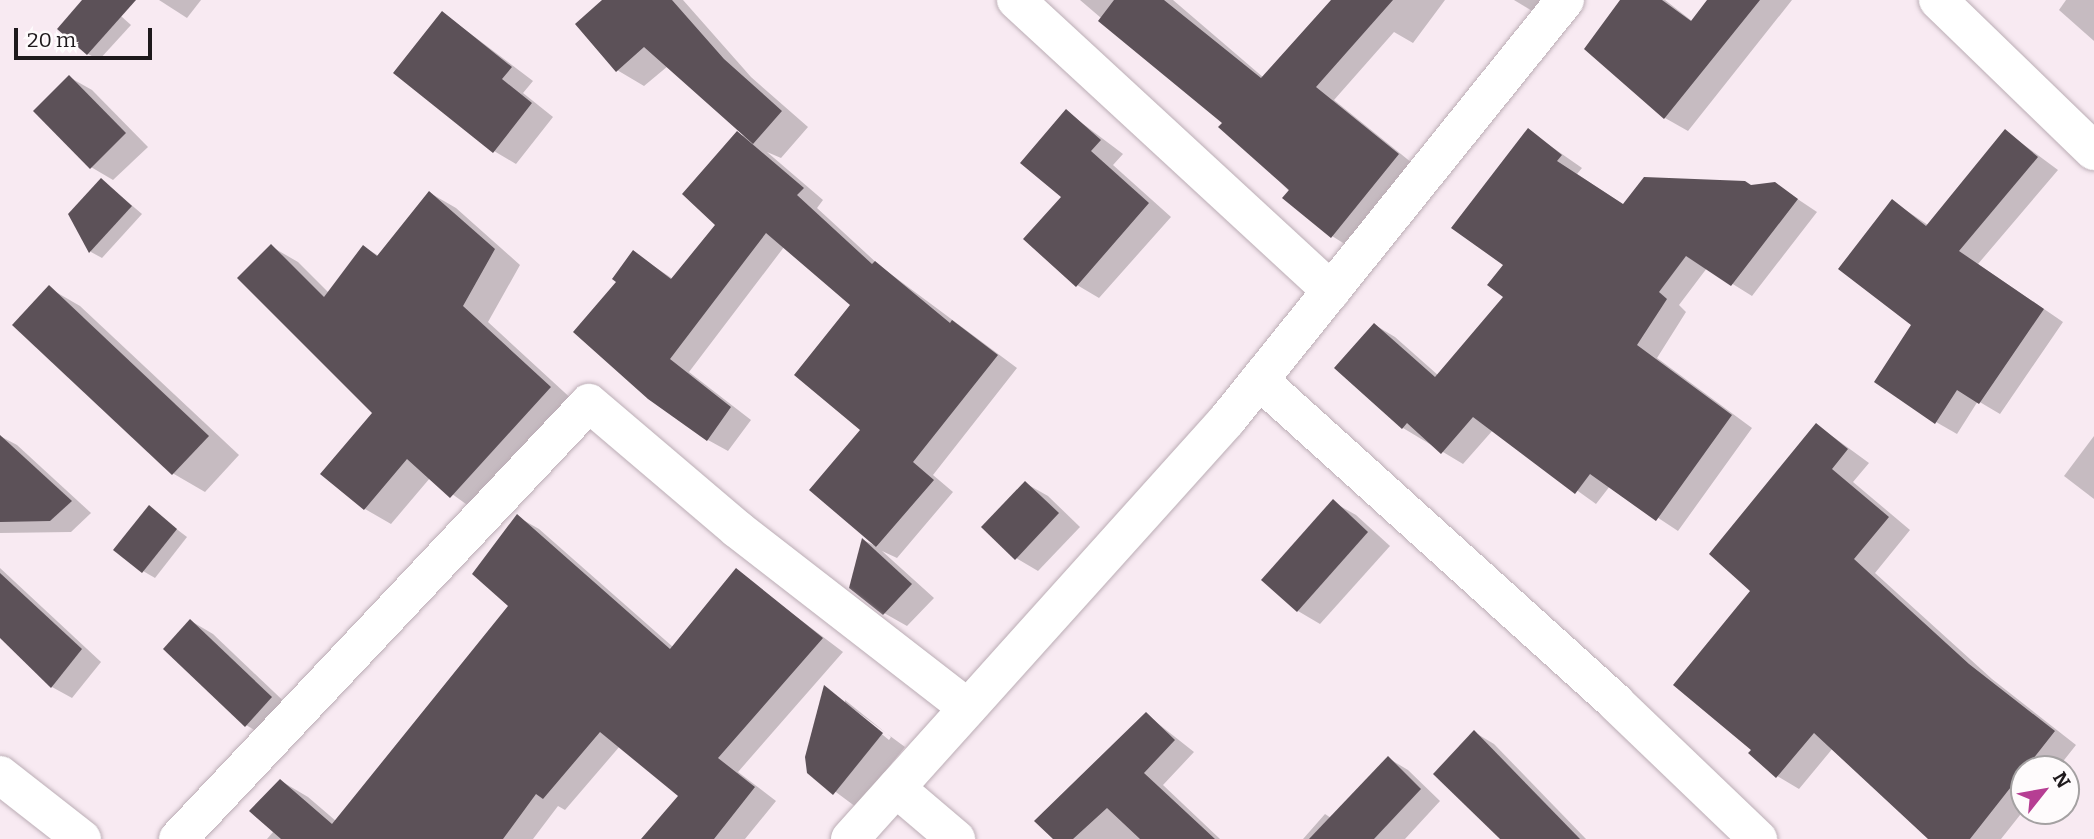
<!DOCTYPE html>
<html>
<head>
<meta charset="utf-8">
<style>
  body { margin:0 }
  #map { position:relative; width:2094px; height:839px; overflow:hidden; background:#f8eaf2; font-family:Bitter,serif }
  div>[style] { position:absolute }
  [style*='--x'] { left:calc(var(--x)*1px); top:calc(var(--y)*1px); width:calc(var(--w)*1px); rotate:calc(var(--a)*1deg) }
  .shadow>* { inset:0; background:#0003 }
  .building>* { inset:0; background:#5c5158 }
  .roads { filter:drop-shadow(0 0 2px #bbadb5) drop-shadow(0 0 2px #bbadb5) }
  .minor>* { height:38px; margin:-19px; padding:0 19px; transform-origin:19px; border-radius:19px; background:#fff }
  span { translate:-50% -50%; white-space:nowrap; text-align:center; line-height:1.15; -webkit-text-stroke:7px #fefbfc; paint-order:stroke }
  .north { position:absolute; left:2010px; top:755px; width:70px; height:70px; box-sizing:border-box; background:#fefbfc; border:2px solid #a4a1a2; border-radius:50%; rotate:59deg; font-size:19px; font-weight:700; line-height:28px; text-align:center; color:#1e191c }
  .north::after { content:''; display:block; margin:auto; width:24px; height:32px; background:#b63e93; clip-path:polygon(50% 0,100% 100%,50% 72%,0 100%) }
  .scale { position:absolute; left:14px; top:28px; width:138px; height:32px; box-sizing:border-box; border:4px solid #1e191c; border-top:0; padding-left:9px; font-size:21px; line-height:24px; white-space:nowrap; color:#1e191c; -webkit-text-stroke:5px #fefbfc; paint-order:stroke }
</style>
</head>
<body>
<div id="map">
  <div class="shadow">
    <i style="clip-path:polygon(84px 0,103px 0,131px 25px,99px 60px,88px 54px)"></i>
    <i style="clip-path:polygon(159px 0,201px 0,187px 18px)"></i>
    <i style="clip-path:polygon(605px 0,683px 0,751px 77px,808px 127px,781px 158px,767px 152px,823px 200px,817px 208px,880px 266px,1017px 368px,933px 475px,953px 492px,897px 558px,882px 551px,934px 598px,907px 626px,884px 613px,863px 540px,878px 547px,811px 490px,863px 430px,852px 304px,784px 247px,689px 372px,751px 420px,728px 451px,708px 440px,618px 282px,634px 253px,673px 279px,717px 225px,738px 134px,747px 137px,668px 66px,644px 86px,617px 70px)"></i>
    <i style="clip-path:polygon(1080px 0,1173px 0,1264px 78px,1347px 0,1445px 0,1413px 43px,1394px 32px,1334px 100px,1417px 167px,1351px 248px,1332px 236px,1224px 123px)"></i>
    <i style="clip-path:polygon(1514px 0,1555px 0,1542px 17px)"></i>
    <i style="clip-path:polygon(1623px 0,1665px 0,1692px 21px,1709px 0,1792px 0,1688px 131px,1665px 118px,1586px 48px)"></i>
    <i style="clip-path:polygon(2066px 0,2094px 0,2094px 41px,2059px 10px)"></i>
    <i style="clip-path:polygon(443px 13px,533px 81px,523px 93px,553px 117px,516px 164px,494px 151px)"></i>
    <i style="clip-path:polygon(69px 77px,92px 90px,148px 147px,113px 180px,91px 167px)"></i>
    <i style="clip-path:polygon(1066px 111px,1123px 154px,1113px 165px,1171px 217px,1099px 298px,1077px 285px,1064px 197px)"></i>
    <i style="clip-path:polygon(1529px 131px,1582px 168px,1577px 174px,1624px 205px,1775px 184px,1817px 212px,1752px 296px,1707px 268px,1679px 305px,1686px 312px,1657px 358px,1752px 428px,1678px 531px,1610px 486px,1596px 504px,1493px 430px,1463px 464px,1403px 428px,1375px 325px,1395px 337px,1439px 376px,1505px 297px,1506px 265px)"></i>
    <i style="clip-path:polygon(2005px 131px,2058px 170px,1978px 264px,2063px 322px,2000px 414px,1978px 401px,1957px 434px,1936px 422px,1892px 201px,1928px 225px)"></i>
    <i style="clip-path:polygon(102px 180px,142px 214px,102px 258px,91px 252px,70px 214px)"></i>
    <i style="clip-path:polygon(430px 193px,456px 208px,520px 265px,488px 322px,576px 403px,477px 512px,430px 478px,391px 524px,365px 509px,374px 413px,272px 247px,298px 262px,329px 293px,364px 247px,379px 256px)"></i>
    <i style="clip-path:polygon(49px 288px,80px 306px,239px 455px,205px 492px,174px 474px,15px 325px)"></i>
    <i style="clip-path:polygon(1817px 425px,1869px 463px,1853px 482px,1910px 530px,1875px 573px,1992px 679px,2076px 745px,2057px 769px,2024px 769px,2024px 810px,2001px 839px,1931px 839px,1833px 748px,1799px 789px,1777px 776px,1753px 749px,1752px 591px)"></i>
    <i style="clip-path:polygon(0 436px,17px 445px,91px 513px,71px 532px,0 533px)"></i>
    <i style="clip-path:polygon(2094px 436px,2094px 499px,2064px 476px)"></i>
    <i style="clip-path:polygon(1025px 483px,1048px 496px,1080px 527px,1038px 571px,1016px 558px)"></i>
    <i style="clip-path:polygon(1333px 502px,1356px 515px,1390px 546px,1320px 624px,1298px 611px)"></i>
    <i style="clip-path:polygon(149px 508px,187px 537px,155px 578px,143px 571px)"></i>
    <i style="clip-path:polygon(518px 517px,539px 529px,673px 647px,736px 571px,843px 652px,738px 772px,776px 801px,745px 839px,644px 839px,681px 796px,620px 746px,565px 810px,558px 806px,533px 839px,451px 839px,510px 606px)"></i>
    <i style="clip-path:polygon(0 568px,101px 662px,72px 698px,52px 687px,0 635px)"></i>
    <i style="clip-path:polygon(191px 621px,213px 634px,294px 711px,268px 738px,246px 725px)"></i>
    <i style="clip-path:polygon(evenodd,825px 688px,905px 747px,856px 807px,809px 772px,825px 688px,845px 700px,891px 737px,889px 740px,845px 704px,845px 700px)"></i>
    <i style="clip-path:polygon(1146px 714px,1194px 752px,1163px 785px,1220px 839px,1055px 839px)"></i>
    <i style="clip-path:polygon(1474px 732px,1494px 744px,1586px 839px,1502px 839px)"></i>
    <i style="clip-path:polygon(1388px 758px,1408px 770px,1440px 801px,1405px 839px,1303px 839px,1325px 814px,1331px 818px)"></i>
    <i style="clip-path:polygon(281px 781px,308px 797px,357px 839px,267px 839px,274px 831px)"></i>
  </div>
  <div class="building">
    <i style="clip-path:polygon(82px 0,136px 0,87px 55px,57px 29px)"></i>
    <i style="clip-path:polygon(602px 0,672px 0,724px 59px,782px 111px,753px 144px,644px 47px,616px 72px,575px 24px)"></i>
    <i style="clip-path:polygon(1114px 0,1164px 0,1261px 78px,1331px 0,1393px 0,1316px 87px,1399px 154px,1331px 238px,1282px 198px,1289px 190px,1218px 127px,1222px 123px,1098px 21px)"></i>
    <i style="clip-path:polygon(1620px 0,1662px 0,1691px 21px,1707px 0,1760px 0,1664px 119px,1584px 49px)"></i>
    <i style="clip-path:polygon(442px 11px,512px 67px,502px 79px,532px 103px,493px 153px,393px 73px)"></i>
    <i style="clip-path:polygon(69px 75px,126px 133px,90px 169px,33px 111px)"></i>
    <i style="clip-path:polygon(1066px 109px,1101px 140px,1091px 151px,1149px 203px,1076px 287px,1023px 239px,1061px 197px,1020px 163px)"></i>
    <i style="clip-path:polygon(1528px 128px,1562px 155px,1557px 161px,1623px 204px,1644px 177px,1745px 181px,1751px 185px,1775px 182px,1798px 199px,1731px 286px,1686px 256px,1659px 292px,1667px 299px,1637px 345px,1732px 415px,1656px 521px,1590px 474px,1575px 494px,1473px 417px,1441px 454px,1407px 423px,1402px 429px,1334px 368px,1374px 323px,1435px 377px,1503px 297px,1487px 285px,1503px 265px,1451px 228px)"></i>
    <i style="clip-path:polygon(2005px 129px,2038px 157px,1959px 251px,2044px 309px,1979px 404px,1957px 390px,1935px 424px,1874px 382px,1911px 325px,1838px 269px,1892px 199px,1926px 226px)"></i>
    <i style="clip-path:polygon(737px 131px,804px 188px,797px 195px,872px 264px,875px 261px,950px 323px,952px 320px,998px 355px,913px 462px,934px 480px,876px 547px,809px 490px,860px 430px,794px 375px,850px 305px,766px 233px,670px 359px,731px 407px,707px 441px,648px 399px,573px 332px,616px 282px,612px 279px,633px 250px,671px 279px,715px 225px,682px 194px)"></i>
    <i style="clip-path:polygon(101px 178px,132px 206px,89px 253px,68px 214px)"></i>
    <i style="clip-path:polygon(429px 191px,495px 249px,463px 306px,551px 387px,450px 498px,407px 459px,364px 510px,320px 474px,372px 413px,237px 278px,271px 244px,324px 297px,363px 245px,377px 256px)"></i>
    <i style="clip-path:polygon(49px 285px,209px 436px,172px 475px,12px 325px)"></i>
    <i style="clip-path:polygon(1816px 423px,1848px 449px,1832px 469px,1889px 517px,1854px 559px,1969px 664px,2055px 731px,1970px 839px,1928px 839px,1814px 733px,1776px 778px,1748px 753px,1751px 750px,1673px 685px,1750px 591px,1709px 554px)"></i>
    <i style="clip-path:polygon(0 435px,72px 501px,50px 521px,0 522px)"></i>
    <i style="clip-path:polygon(1025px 481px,1059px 513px,1015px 560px,981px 527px)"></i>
    <i style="clip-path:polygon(1333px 499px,1368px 532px,1297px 612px,1261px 580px)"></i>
    <i style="clip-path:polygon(149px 505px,177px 529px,142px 573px,113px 550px)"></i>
    <i style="clip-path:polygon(517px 514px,670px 649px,736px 568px,823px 638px,718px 758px,755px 787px,714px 839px,641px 839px,678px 796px,600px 732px,543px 799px,536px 794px,503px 839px,281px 839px,249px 811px,280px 779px,332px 824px,508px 606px,472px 574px)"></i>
    <i style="clip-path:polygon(862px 538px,912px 584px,883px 615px,849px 588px)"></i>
    <i style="clip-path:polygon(0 573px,82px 649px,51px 688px,0 638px)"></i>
    <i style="clip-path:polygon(190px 619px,272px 697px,245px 727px,163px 649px)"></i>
    <i style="clip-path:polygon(824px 685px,883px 733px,833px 795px,807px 773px,805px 757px)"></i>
    <i style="clip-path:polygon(1146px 712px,1175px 740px,1144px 773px,1215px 839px,1140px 839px,1107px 808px,1073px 839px,1053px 839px,1034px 821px)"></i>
    <i style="clip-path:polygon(1474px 730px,1580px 839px,1500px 839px,1433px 774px)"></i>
    <i style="clip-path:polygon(1388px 756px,1421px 789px,1374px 839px,1309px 839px)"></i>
  </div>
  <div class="roads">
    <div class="minor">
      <i style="--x:1016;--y:0;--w:429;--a:42.7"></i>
      <i style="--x:1938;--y:0;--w:217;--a:44.1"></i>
      <i style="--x:1259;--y:380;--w:481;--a:42.1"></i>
      <i style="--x:1616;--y:703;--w:197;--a:43.8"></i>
      <i style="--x:0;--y:775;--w:104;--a:38"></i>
      <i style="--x:896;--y:788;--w:79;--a:40.4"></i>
      <i style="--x:178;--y:839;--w:599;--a:-46.69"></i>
      <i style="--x:589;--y:403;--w:194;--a:40.4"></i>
      <i style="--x:737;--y:529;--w:292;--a:37.8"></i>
      <i style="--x:850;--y:839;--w:564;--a:-48.02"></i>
      <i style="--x:1227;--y:420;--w:539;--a:-51.17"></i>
    </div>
  </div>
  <div class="north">N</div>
  <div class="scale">20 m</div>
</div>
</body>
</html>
